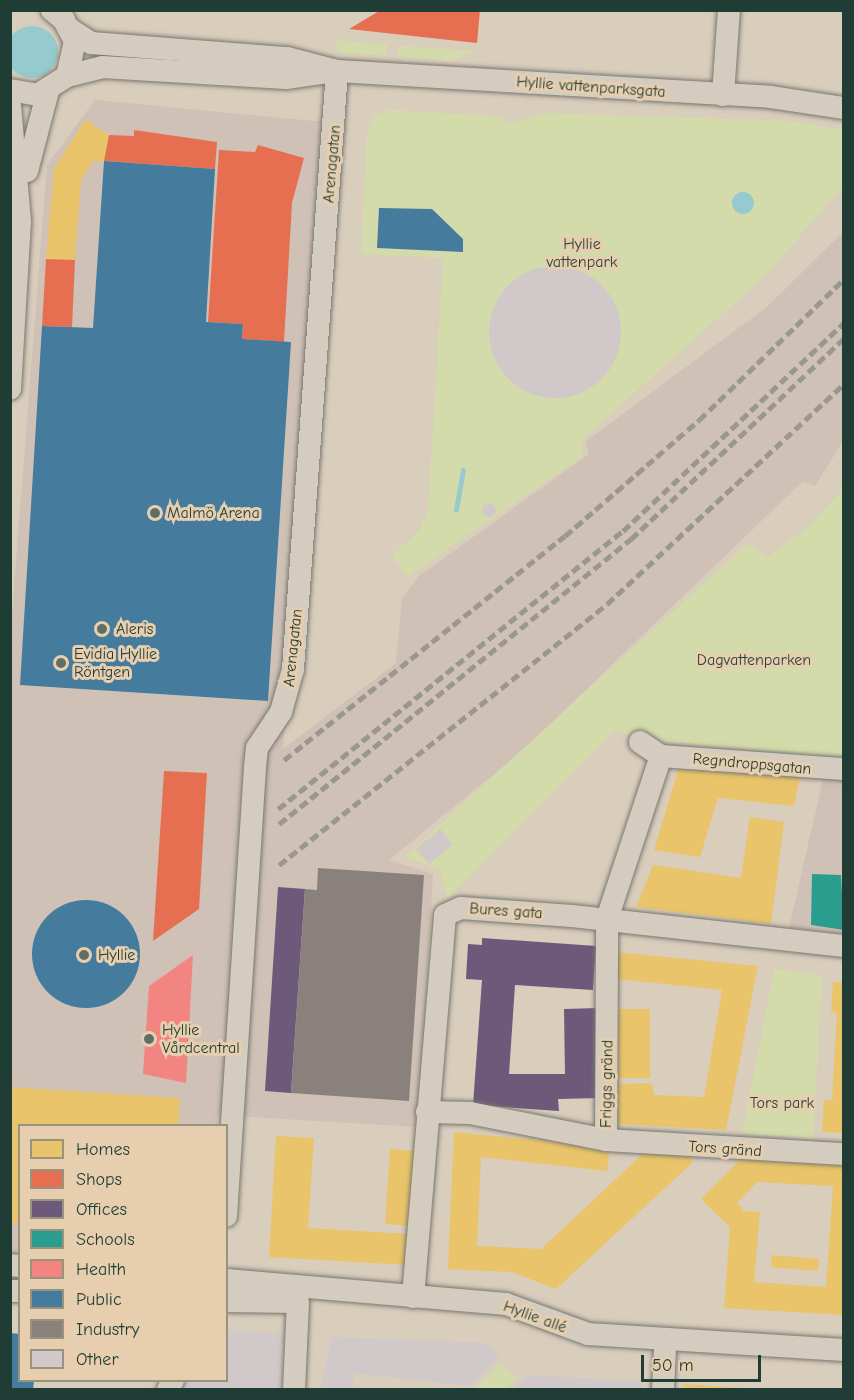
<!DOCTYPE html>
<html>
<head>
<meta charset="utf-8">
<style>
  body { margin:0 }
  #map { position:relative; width:854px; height:1400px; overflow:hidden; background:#d9cdbc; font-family:"Comic Neue",sans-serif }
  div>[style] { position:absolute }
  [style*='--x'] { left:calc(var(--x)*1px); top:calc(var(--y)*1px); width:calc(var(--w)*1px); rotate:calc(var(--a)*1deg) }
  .built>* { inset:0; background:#cfc1b6 }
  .green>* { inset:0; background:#d4dbaa }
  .water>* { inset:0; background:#96cace }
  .round { border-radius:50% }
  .homes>* { inset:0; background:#e9c46a }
  .shops>* { inset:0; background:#e76f51 }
  .offices>* { inset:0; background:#6d597a }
  .schools>* { inset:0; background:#2a9d8f }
  .health>* { inset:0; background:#f28482 }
  .public>* { inset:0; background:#457b9d }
  .industry>* { inset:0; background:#8a817c }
  .stream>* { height:4.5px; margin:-2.25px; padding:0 2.25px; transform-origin:2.25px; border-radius:2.25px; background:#96cace }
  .building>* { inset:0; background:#d0c8c9 }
  .roads { filter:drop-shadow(0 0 2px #78786f) drop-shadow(0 0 2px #78786f) }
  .minor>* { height:22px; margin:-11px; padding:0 11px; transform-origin:11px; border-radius:11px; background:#d5ccc0 }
  .rail>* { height:4.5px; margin-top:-2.25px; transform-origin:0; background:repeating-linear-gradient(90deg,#99978e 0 9px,transparent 0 13.5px) }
  .dots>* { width:16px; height:16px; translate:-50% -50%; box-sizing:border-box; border:3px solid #e6ceaf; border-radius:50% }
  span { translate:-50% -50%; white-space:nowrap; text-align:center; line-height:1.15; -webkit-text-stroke:6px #e6ceaf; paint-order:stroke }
  .street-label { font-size:16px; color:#1f3d34 }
  .park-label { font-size:16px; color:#284639 }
  .poi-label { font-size:16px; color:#1f3d34 }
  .left { translate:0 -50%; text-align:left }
  .frame { position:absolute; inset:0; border:12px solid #1f3d34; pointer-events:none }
  .legend { position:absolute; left:18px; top:1124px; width:210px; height:258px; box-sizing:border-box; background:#e6ceaf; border:2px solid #96947e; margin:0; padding:8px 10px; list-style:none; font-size:18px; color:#1f3d34 }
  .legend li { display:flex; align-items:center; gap:12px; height:30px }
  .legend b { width:30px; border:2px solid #96947e }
  .scale { position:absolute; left:641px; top:1355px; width:120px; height:27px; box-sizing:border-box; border:3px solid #1f3d34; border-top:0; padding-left:8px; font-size:18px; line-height:21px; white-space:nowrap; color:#1f3d34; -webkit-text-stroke:4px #e6ceaf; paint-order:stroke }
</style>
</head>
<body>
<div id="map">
  <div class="built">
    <i style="clip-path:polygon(95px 100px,325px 122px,283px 749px,396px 663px,402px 598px,419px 576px,589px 454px,585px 442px,767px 307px,843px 232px,843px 441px,815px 486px,803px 481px,522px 751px,389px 860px,433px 874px,419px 1127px,218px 1115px,216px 1125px,20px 1126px,19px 1258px,11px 1258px,11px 626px,47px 165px)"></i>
    <i style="clip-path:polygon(823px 779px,843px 779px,843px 934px,789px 928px)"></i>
  </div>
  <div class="green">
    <i style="clip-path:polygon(335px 40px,387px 45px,386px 56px,340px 53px)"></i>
    <i style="clip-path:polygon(399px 46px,475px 51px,452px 61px,398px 56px)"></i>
    <i style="clip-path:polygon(390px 110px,495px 116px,509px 124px,543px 113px,790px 121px,843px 130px,843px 186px,768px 273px,582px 440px,583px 456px,407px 577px,392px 555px,420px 530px,428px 511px,443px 258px,361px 254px,367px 135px,374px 117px)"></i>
    <i style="clip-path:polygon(843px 489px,843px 758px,665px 741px,614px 731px,448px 898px,439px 869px,405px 857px,747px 544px,767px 557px,810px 526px)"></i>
    <i style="clip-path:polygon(774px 969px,822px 976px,813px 1138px,742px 1133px)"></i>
    <i style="clip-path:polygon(500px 1364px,517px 1378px,507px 1389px,474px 1389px)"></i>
  </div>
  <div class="water">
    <i class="round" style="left:6px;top:26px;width:52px;height:52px"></i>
    <i class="round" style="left:732px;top:192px;width:22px;height:22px"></i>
  </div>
  <div class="homes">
    <i style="clip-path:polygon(85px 120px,109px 135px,104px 161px,93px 161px,81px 181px,75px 260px,46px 259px,54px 169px)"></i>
    <i style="clip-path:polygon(680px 764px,800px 777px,794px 806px,718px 798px,700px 857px,654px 850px)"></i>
    <i style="clip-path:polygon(750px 817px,784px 822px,771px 924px,636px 907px,653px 865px,741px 878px)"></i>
    <i style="clip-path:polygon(615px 952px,758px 966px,726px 1130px,617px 1124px,617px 1084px,652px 1083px,654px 1095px,704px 1097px,722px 990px,617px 979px)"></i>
    <i style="clip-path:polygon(833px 982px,844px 982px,844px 1133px,822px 1132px,824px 1100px,832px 1100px,837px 1013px,831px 1012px)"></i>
    <i style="clip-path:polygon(615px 1009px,650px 1009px,650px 1078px,616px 1078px)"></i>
    <i style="clip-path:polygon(10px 1087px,180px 1098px,178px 1126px,20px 1126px,20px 1224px,10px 1223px)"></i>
    <i style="clip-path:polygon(454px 1132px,610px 1147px,607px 1171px,481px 1157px,477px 1246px,541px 1249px,648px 1149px,692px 1151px,692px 1163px,556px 1289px,512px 1272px,448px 1269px)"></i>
    <i style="clip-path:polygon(276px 1136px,314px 1138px,308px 1228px,409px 1234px,407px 1265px,269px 1257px)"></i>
    <i style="clip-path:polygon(390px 1149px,415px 1151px,410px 1226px,385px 1224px)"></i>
    <i style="clip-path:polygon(evenodd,741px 1159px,844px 1165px,844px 1315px,724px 1308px,730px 1227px,701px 1199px,741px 1159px,757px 1182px,833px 1186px,826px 1287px,754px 1282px,760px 1212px,744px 1211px,737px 1203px,757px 1182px)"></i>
    <i style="clip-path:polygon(772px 1255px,819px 1259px,818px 1271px,771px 1267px)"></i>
    <i style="clip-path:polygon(684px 1384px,743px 1388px,742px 1390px,683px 1390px)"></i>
  </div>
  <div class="shops">
    <i style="clip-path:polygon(381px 10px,480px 10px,477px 43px,349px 29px)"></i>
    <i style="clip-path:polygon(134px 130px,217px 142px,215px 169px,104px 161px,109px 135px,134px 136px)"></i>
    <i style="clip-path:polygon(258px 145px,304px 158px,292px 203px,284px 342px,242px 339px,243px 324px,208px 322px,219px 150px,255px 152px)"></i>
    <i style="clip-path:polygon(46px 259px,75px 260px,72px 327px,42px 326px)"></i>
    <i style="clip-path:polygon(164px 771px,207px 773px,199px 909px,153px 941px)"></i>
  </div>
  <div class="offices">
    <i style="clip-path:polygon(278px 887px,305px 889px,291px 1093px,265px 1091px)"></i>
    <i style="clip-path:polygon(482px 938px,596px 946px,593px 990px,515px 985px,509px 1074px,565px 1074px,564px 1009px,600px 1008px,601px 1098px,558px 1099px,559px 1111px,473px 1105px,482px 980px,466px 979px,468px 944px,482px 945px)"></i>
  </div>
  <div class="schools">
    <i style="clip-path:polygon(812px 874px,841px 875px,844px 930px,811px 925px)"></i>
  </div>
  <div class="health">
    <i style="clip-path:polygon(193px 955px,186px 1083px,143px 1074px,149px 986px)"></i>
  </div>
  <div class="public">
    <i style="clip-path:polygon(104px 161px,215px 169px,206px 322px,243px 324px,242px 339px,291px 342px,268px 701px,20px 685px,42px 326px,93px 328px)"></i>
    <i style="clip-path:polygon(379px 208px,432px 209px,463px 239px,463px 252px,377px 248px)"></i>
    <i class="round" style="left:32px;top:900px;width:108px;height:108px"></i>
    <i style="clip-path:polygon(10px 1333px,20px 1334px,20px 1380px,34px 1380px,33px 1390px,10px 1390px)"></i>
  </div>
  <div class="industry">
    <i style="clip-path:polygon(318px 868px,424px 875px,409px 1101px,291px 1093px,305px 889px,317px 890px)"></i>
  </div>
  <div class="stream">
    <i style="--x:456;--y:510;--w:40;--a:-80"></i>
  </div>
  <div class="building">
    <i class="round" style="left:489px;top:266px;width:132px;height:132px"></i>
    <i class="round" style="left:482px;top:503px;width:14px;height:14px"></i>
    <i style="clip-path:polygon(440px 829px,453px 844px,429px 864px,416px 849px)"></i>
    <i style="clip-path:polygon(226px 1330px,288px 1334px,286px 1390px,178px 1390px,182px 1380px,226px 1380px)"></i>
    <i style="clip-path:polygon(332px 1337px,486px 1343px,499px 1357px,469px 1386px,355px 1373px,352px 1390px,321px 1390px)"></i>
    <i style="clip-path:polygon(528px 1375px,644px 1382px,643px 1390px,514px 1390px)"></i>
  </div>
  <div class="roads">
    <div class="minor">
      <i style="--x:71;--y:30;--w:24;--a:33"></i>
      <i style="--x:91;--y:43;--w:197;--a:4.4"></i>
      <i style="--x:287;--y:58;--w:52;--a:14.6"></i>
      <i style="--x:337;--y:71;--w:434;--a:3.4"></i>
      <i style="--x:770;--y:97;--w:75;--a:8.5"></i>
      <i style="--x:67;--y:76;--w:36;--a:-14"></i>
      <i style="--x:102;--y:67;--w:184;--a:3.4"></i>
      <i style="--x:286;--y:78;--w:42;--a:-8.1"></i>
      <i style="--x:10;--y:90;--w:27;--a:10"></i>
      <i style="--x:37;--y:95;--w:36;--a:-32"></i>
      <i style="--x:67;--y:76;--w:36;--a:-77"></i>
      <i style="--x:75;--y:41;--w:24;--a:-118"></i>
      <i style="--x:64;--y:20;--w:16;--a:-140"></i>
      <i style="--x:723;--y:95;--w:85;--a:-86"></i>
      <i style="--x:10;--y:105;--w:116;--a:85.1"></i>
      <i style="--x:20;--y:221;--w:168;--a:93.4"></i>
      <i style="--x:27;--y:171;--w:83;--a:-75.3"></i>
      <i style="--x:640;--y:742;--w:25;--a:34"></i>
      <i style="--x:427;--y:1112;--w:43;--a:1.3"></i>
      <i style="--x:470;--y:1113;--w:139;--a:11.2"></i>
      <i style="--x:606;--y:1140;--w:238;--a:3.4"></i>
      <i style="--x:606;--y:1140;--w:221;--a:-89.7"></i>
      <i style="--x:607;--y:919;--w:172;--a:-71.7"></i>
      <i style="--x:661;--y:756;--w:183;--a:4.1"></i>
      <i style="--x:226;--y:1216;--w:450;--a:-86.3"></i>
      <i style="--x:255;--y:767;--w:19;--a:-84"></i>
      <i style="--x:257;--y:748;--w:43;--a:-56.3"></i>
      <i style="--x:281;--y:712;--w:45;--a:-74.4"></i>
      <i style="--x:293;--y:669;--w:600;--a:-85.79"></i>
      <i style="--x:10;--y:1265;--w:10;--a:6"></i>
      <i style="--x:226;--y:1280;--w:281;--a:4.9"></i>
      <i style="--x:506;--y:1304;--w:87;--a:20.1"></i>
      <i style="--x:588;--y:1334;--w:256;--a:3.6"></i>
      <i style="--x:10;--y:1291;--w:10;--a:0"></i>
      <i style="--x:413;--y:1297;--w:383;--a:-85.2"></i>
      <i style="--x:445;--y:915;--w:17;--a:-24"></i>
      <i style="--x:461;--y:908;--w:111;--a:4.1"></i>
      <i style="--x:572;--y:916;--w:274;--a:6.3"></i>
      <i style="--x:226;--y:1301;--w:68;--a:0.8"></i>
      <i style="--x:168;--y:1390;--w:11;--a:-63"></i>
      <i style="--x:294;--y:1390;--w:88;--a:-87.4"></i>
      <i style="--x:663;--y:1390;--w:41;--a:-87.2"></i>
    </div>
  </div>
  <div class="rail">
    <i style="--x:284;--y:760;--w:359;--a:-38.6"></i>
    <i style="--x:565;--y:536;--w:177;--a:-40.9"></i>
    <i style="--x:699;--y:420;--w:202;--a:-44.2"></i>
    <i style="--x:278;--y:809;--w:443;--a:-38.9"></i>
    <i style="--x:623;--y:531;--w:303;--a:-43.3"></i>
    <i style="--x:279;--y:824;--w:453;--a:-39"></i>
    <i style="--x:631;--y:539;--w:293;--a:-43.3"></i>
    <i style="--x:279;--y:865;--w:419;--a:-38.5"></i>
    <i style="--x:607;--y:604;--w:323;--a:-42.9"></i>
  </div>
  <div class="dots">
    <i style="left:155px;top:513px;background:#606f64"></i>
    <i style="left:102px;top:629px;background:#606f64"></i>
    <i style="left:61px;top:663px;background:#606f64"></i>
    <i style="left:84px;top:955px;background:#606f64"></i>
    <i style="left:149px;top:1039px;background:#606f64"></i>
  </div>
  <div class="street-label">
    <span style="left:591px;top:87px;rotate:4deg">Hyllie vattenparksgata</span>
    <span style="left:332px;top:164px;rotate:-85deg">Arenagatan</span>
    <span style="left:293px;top:648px;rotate:-84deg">Arenagatan</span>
    <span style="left:752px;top:764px;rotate:5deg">Regndroppsgatan</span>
    <span style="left:506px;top:911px;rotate:4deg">Bures gata</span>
    <span style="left:607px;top:1084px;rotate:-89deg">Friggs gränd</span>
    <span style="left:725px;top:1149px;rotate:4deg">Tors gränd</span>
    <span style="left:535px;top:1317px;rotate:20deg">Hyllie allé</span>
  </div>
  <div class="park-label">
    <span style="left:582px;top:253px">Hyllie<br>vattenpark</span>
    <span style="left:754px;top:660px">Dagvattenparken</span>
    <span style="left:782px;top:1103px">Tors park</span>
  </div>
  <div class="poi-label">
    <span class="left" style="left:167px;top:513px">Malmö Arena</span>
    <span class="left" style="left:116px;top:629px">Aleris</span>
    <span class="left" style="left:74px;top:663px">Evidia Hyllie<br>Röntgen</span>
    <span class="left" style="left:98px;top:955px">Hyllie</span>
    <span class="left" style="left:162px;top:1039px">Hyllie<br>Vårdcentral</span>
  </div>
  <div class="frame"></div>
  <ul class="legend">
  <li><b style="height:16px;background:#e9c46a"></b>Homes</li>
  <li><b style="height:16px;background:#e76f51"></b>Shops</li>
  <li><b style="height:16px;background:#6d597a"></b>Offices</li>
  <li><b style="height:16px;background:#2a9d8f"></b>Schools</li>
  <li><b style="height:16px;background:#f28482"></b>Health</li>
  <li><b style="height:16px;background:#457b9d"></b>Public</li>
  <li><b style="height:16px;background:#8a817c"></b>Industry</li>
  <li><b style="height:16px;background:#d0c8c9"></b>Other</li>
  </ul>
  <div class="scale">50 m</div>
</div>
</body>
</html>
